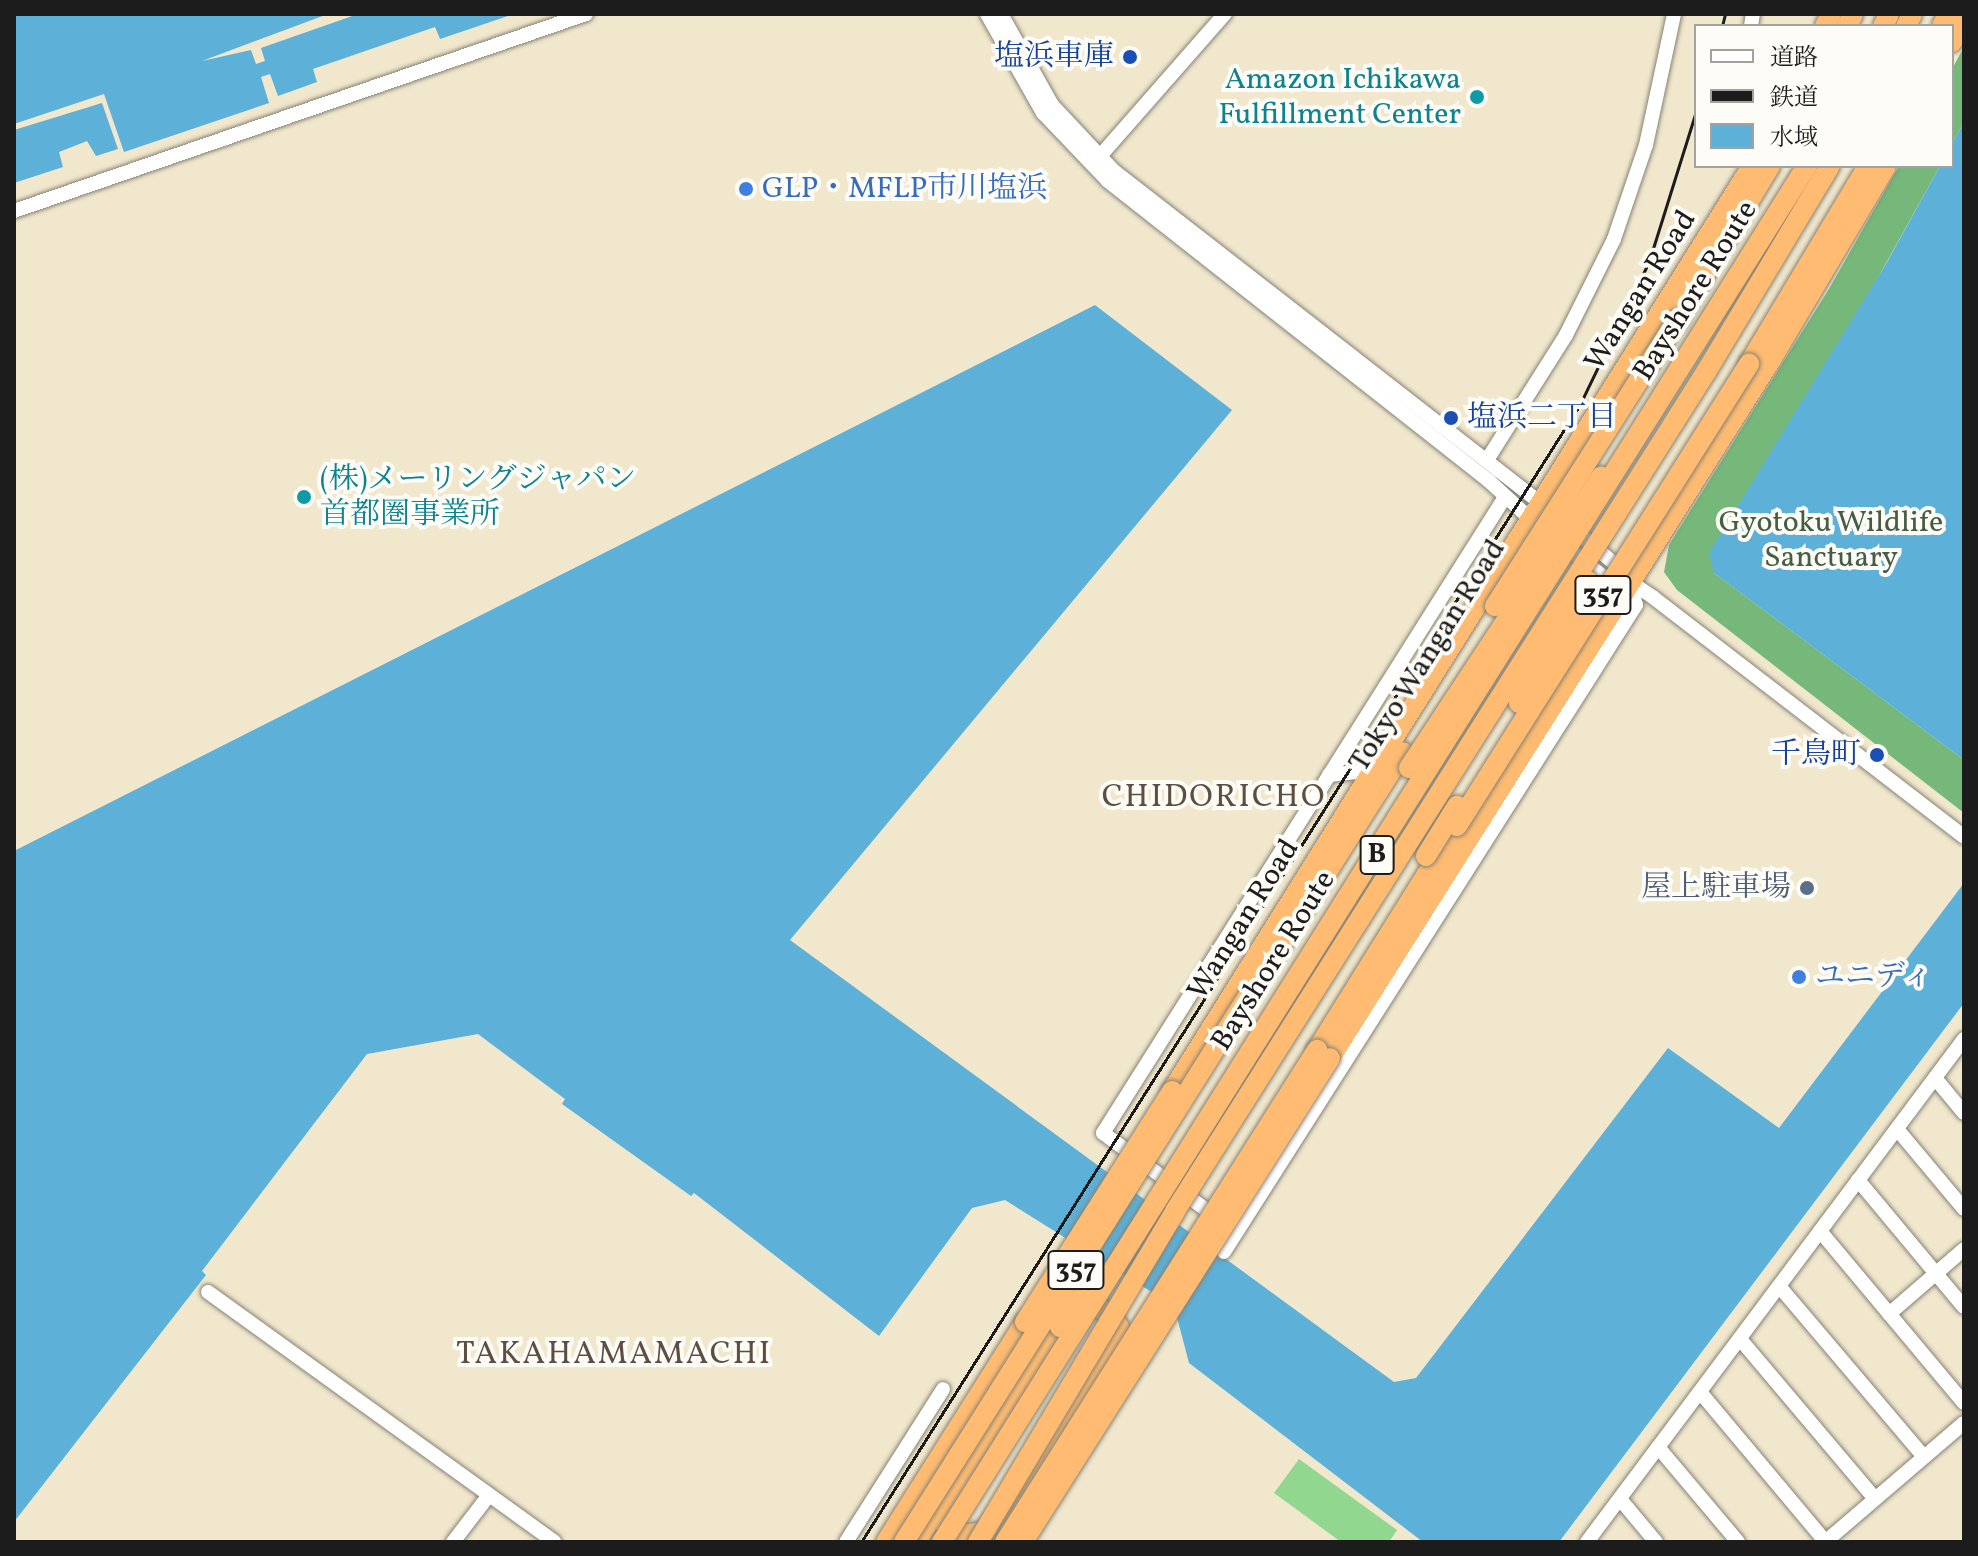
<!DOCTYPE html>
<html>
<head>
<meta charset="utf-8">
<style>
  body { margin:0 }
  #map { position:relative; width:1978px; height:1556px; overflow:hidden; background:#f1e7cd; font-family:Vollkorn,"Noto Serif JP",serif }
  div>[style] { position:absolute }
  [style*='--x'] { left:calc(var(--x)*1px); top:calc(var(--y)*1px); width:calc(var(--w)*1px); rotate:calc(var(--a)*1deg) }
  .green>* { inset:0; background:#92d790 }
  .forest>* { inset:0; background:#75b87a }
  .water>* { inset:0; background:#5db0d8 }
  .pier>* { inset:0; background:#f1e7cd }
  .roads { filter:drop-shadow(0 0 2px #868274) drop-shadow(0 0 2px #868274) }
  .minor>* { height:14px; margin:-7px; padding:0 7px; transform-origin:7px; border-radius:7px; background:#fff }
  .highway>* { height:20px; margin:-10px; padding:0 10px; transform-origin:10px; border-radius:10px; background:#febb71 }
  .rail>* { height:3px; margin:-1.5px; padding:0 1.5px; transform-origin:1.5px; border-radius:1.5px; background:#1c1c1c }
  .bridges { filter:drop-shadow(0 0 2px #868274) drop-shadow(0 0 2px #868274) }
  .highway-bridge>* { height:20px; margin:-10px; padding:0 10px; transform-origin:10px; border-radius:10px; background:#febb71 }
  .dots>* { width:22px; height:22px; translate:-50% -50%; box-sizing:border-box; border:4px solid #fdfcf7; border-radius:50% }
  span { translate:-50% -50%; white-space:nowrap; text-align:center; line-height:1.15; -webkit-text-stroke:8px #fdfcf7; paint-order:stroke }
  .shield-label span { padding:2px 6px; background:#fdfcf7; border:2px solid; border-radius:6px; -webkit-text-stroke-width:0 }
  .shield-label { font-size:28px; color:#1c1c1c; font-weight:700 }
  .transit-label { font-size:30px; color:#164399 }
  .right { translate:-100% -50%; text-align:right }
  .left { translate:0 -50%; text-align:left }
  .culture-label { font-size:30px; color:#0d838f }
  .shop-label { font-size:30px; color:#366cbe }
  .street-label { font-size:30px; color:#1c1c1c }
  .park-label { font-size:30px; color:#455d45 }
  .service-label { font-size:30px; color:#4e5e75 }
  .neighbourhood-label { font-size:32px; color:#5d4e43; letter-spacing:2px }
  .frame { position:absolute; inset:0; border:16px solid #1c1c1c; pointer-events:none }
  .legend { position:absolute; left:1694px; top:24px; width:260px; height:144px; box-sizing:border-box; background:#fdfcf7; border:2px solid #a3a29f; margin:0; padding:10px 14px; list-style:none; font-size:24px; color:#1c1c1c }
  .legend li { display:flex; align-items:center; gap:16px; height:40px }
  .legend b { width:40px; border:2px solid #a3a29f }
</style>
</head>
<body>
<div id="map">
  <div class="green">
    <i style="clip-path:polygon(1299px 1459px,1397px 1530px,1389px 1542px,1341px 1542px,1274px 1493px)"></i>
  </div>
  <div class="forest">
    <i style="clip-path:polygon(1964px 47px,1964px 122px,1952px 144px,1952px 69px)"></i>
    <i style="clip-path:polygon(1899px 166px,1940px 166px,1714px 573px,1964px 760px,1964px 813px,1677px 590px,1664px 572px,1669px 545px,1829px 289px)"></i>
  </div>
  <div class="water">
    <i style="clip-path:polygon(14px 14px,507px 14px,508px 16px,440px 39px,435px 27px,313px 69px,317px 82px,278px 96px,270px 74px,261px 77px,269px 103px,124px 152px,104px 94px,14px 124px)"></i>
    <i style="clip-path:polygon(102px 103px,118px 149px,96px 156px,87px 141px,59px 152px,63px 167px,14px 183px,14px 130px)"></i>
    <i style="clip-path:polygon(1964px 122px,1964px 760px,1714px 573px,1709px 553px,1886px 264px,1940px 166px,1952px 166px,1952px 144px)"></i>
    <i style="clip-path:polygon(1095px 305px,1232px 410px,790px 940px,1394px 1382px,1416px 1378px,1668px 1048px,1779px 1128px,1964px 883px,1964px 1003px,1559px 1542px,1423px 1542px,1189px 1363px,1174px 1306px,1005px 1200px,972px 1208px,879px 1336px,694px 1193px,691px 1196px,562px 1104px,565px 1099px,478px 1034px,367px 1054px,202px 1271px,206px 1275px,14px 1522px,14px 851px)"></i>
  </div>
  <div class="pier">
    <i style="clip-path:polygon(328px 14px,358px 14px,261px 48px,265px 61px,256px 64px,251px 50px,202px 61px)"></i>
  </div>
  <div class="roads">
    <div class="minor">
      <i style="--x:987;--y:14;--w:114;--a:60.5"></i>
      <i style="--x:1043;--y:113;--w:94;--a:46.3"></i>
      <i style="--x:1108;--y:181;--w:484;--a:38.2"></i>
      <i style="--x:1488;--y:480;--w:67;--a:42.6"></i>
      <i style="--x:1001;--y:14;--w:104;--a:60.7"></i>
      <i style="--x:1052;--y:105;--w:91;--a:46.8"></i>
      <i style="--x:1114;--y:171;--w:549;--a:37.89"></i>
      <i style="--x:1751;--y:26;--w:12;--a:-81"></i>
      <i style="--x:1093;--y:164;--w:200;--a:-48.7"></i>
      <i style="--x:14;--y:211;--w:605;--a:-19"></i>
      <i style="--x:1487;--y:460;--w:148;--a:-57.7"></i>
      <i style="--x:1566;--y:335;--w:107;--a:-63.4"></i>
      <i style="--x:1614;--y:239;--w:99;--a:-71.2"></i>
      <i style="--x:1646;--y:145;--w:134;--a:-77.9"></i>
      <i style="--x:1560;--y:542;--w:58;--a:38.7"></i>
      <i style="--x:1605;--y:578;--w:24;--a:7"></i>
      <i style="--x:1629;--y:581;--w:30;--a:34"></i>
      <i style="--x:1654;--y:598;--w:391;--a:37.6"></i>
      <i style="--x:1329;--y:775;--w:46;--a:-6.2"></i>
      <i style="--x:1935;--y:1078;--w:45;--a:50.4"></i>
      <i style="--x:1897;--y:1129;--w:104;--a:50.1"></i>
      <i style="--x:1858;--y:1180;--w:165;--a:50.2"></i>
      <i style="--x:1217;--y:1218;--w:142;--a:-143.3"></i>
      <i style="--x:1103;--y:1133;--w:752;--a:-57.7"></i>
      <i style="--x:1820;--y:1231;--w:224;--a:50.1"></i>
      <i style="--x:1224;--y:1252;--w:767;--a:-57.51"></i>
      <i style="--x:1636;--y:605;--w:25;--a:-106"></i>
      <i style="--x:1629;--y:581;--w:22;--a:-129"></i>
      <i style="--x:1615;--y:564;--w:56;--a:-140.1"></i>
      <i style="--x:1779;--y:1286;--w:224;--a:49.7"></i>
      <i style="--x:208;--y:1292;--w:427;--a:35.8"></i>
      <i style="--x:1889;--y:1314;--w:99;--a:-40.9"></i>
      <i style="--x:1740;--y:1339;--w:209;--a:49.8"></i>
      <i style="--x:1700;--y:1392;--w:196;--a:50"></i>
      <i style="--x:1658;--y:1447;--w:124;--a:49.9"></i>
      <i style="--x:1620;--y:1499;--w:56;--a:50.1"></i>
      <i style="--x:453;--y:1542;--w:59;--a:-52.5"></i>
      <i style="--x:846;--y:1542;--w:181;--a:-57.6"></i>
      <i style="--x:1587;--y:1542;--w:629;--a:-53.15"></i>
      <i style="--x:1825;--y:1542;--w:183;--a:-40.6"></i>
    </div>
    <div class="highway">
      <i style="--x:1825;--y:26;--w:13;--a:-63"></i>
      <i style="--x:1847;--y:26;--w:13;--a:-63"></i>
      <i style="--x:1883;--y:26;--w:13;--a:-63"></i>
      <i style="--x:1906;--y:26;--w:13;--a:-63"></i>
      <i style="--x:1942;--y:26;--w:13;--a:-63"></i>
      <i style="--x:1952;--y:42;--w:26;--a:-62"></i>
      <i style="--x:1678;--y:319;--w:179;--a:-59"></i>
      <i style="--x:1749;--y:364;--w:231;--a:-59"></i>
      <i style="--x:1247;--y:998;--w:291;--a:-57.6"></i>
      <i style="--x:1317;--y:1050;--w:264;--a:-58"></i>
      <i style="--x:1330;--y:1058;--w:828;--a:-57.73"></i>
      <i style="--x:1772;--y:358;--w:223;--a:-59.3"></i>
      <i style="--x:1172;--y:1091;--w:1092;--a:-57.91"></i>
      <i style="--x:886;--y:1542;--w:260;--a:-57.7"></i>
      <i style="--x:916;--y:1542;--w:286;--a:-57.4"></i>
      <i style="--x:1070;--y:1301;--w:15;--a:-8"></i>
      <i style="--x:1085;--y:1299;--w:32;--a:32"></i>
      <i style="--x:1112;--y:1316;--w:13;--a:58"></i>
      <i style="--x:1119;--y:1327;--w:184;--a:121.2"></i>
      <i style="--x:1024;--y:1484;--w:61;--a:128.4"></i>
      <i style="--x:986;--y:1532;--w:27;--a:174"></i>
      <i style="--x:959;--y:1535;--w:18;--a:-142"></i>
      <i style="--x:945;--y:1524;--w:14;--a:-90"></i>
      <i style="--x:945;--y:1510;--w:216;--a:-57.9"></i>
    </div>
  </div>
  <div class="rail">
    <i style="--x:1722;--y:26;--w:12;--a:-76"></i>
    <i style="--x:861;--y:1542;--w:1346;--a:-57.71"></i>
    <i style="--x:1580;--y:404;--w:159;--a:-64.2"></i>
    <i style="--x:1649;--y:261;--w:157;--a:-72.6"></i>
  </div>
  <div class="bridges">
    <div class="highway-bridge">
      <i style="--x:1495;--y:606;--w:340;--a:-57.5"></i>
      <i style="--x:1519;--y:703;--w:140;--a:-60"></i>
      <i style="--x:1409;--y:768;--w:349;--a:-56.6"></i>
      <i style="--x:1457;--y:826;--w:547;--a:-57.71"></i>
      <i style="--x:1426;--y:856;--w:59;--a:-58.2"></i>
      <i style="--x:1025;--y:1322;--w:274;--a:-57.5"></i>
      <i style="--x:1060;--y:1327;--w:36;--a:-54"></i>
      <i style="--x:904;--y:1542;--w:643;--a:-57.77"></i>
      <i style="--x:942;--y:1542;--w:1625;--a:-57.85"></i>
      <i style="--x:978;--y:1542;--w:385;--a:-59.2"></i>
      <i style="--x:1175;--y:1211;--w:993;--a:-57.67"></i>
      <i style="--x:1706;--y:372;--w:240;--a:-59"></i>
      <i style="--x:1005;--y:1542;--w:583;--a:-57.62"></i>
      <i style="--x:1023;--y:1542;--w:573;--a:-57.61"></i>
    </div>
  </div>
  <div class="dots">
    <i style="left:1130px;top:57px;background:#1a4fb4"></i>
    <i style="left:1477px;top:97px;background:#0f9aa8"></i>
    <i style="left:746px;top:189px;background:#3f7fe0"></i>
    <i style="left:1451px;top:418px;background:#1a4fb4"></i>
    <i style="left:304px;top:497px;background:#0f9aa8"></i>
    <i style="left:1877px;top:755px;background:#1a4fb4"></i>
    <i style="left:1807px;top:888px;background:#5c6f8a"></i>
    <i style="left:1799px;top:977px;background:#3f7fe0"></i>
  </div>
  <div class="shield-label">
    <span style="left:1603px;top:595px">357</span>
    <span style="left:1377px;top:855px">B</span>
    <span style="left:1076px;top:1270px">357</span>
  </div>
  <div class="transit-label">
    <span class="right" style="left:1114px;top:57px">塩浜車庫</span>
    <span class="left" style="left:1467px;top:418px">塩浜二丁目</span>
    <span class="right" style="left:1861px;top:755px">千鳥町</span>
  </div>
  <div class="culture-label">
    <span class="right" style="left:1461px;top:97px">Amazon Ichikawa<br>Fulfillment Center</span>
    <span class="left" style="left:320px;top:497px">(株)メーリングジャパン<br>首都圏事業所</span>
  </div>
  <div class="shop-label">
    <span class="left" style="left:762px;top:189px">GLP・MFLP市川塩浜</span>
    <span class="left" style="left:1815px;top:977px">ユニディ</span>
  </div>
  <div class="street-label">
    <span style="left:1641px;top:291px;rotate:-58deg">Wangan Road</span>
    <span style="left:1696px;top:291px;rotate:-58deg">Bayshore Route</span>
    <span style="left:1428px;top:656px;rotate:-58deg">Tokyo Wangan Road</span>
    <span style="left:1244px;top:920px;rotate:-58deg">Wangan Road</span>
    <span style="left:1274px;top:961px;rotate:-58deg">Bayshore Route</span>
  </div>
  <div class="park-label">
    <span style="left:1831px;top:540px">Gyotoku Wildlife<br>Sanctuary</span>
  </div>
  <div class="service-label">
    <span class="right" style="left:1791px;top:888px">屋上駐車場</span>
  </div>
  <div class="neighbourhood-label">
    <span style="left:1214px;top:798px">CHIDORICHO</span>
    <span style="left:614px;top:1355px">TAKAHAMAMACHI</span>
  </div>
  <div class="frame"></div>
  <ul class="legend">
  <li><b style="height:10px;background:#fff"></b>道路</li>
  <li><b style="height:10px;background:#1c1c1c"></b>鉄道</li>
  <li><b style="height:22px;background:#5db0d8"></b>水域</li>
  </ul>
</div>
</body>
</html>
